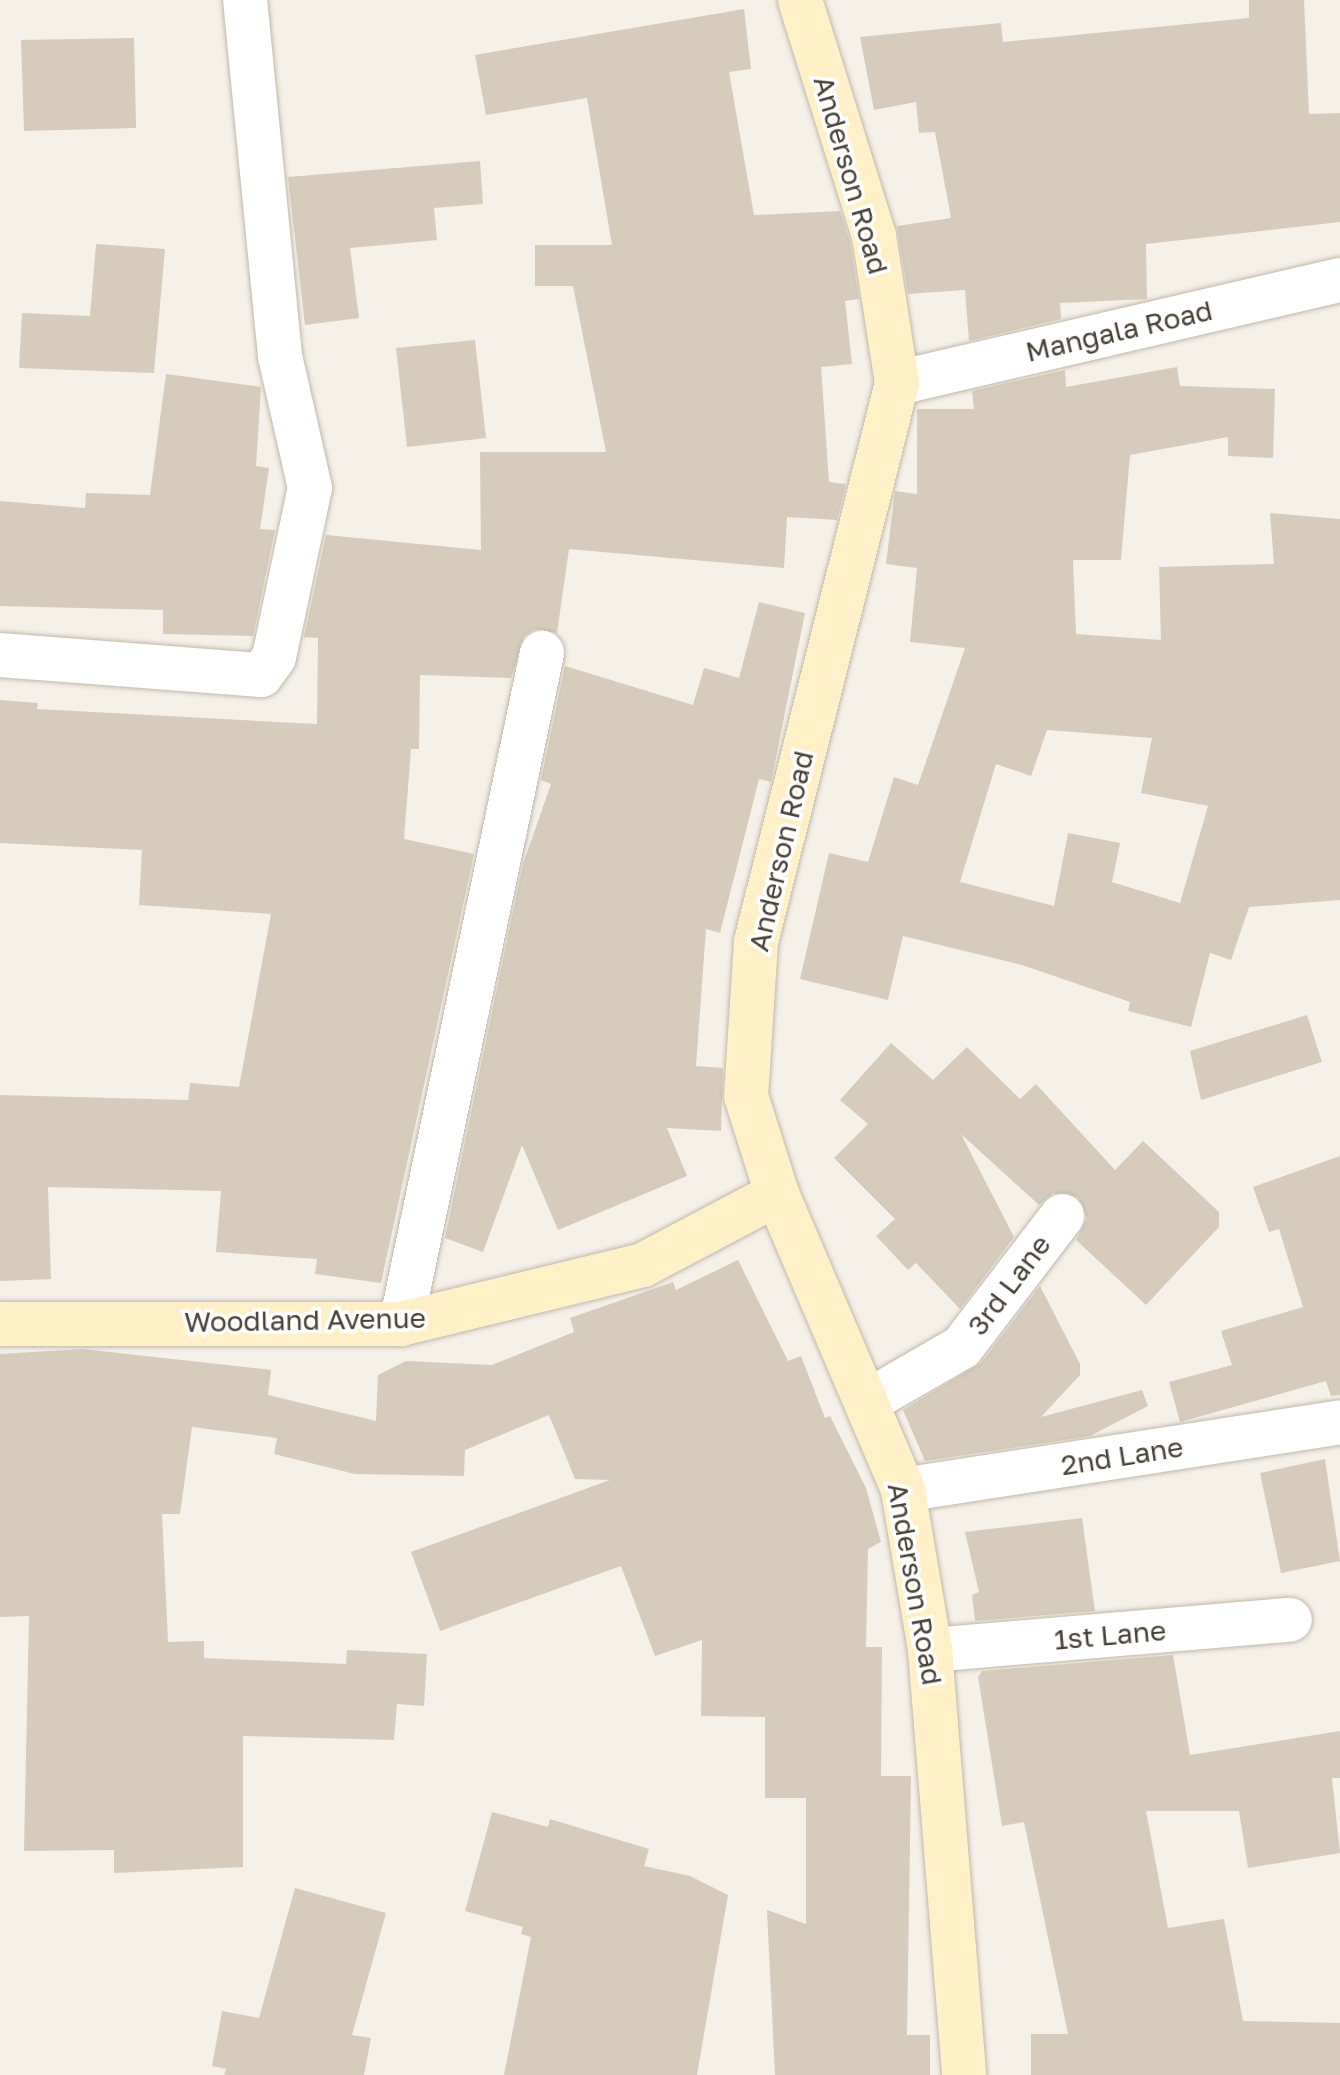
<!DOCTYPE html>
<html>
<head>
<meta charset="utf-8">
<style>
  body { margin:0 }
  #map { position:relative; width:1340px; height:2075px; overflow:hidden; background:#f5f0e8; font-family:"Golos Text",sans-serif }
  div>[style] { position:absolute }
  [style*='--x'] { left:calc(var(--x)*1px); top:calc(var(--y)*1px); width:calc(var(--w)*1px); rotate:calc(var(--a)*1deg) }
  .building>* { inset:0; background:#d7ccbc }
  .roads { filter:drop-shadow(0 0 2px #c1b8a9) drop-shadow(0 0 2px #c1b8a9) }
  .street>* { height:44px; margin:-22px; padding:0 22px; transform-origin:22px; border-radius:22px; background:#fff }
  .secondary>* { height:44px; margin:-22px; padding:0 22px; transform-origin:22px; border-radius:22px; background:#fff0c7 }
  span { translate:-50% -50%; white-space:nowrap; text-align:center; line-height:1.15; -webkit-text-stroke:7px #fff; paint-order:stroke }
  .street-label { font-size:28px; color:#484136 }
</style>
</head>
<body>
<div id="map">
  <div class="building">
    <i style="clip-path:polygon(1249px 0,1304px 0,1309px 114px,1340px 113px,1340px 222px,1146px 244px,1147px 299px,1060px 303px,1061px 319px,969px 341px,965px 290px,908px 294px,897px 226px,951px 218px,935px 132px,919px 133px,916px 102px,874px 110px,860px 37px,1001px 23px,1003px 42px,1249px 18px)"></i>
    <i style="clip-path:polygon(744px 9px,751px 69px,729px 72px,754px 215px,840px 211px,850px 242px,859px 299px,845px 301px,852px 364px,821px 367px,829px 482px,846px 484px,837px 520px,787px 517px,784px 568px,569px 549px,557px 633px,535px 629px,524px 636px,511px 678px,420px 675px,419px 749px,411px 749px,404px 839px,474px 854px,381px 1283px,315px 1274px,317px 1259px,216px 1252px,221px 1191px,48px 1187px,51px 1279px,0 1281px,0 1095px,188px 1100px,190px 1083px,239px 1087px,271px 914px,139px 905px,142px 850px,0 843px,0 700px,38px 703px,37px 709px,317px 724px,318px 638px,304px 637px,326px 535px,481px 550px,480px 452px,606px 452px,573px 286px,535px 286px,535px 245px,612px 245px,587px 98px,486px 115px,475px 55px)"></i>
    <i style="clip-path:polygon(134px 38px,136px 128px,24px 131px,21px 40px)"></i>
    <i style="clip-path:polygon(480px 161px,483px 204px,434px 208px,437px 240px,350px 248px,359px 318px,305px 325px,288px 177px)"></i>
    <i style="clip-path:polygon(96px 244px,165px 249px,154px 373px,19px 368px,22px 313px,90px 316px)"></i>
    <i style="clip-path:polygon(475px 340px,486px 438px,407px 447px,396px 348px)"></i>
    <i style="clip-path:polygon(evenodd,1177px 367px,1180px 386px,1275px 389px,1273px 458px,1228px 456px,1228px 437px,1130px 455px,1121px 560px,1073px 560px,1076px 634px,1161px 640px,1159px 567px,1274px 564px,1270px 513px,1340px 519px,1340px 900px,1249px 907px,1231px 960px,1210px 953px,1191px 1027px,1128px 1011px,1130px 1002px,1022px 965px,903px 936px,888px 1000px,800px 979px,829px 853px,868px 862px,894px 777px,918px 785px,965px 648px,910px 642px,917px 568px,886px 564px,895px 491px,917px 494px,917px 409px,974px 409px,972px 391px,1065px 370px,1066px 387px,1177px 367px,1047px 730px,1152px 738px,1141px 793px,1208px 806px,1180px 903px,1112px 882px,1120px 843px,1068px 833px,1054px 906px,960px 882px,996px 764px,1031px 776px,1047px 730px)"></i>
    <i style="clip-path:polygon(166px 374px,261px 387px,256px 466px,269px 468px,260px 529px,275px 530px,253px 636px,163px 634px,163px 610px,0 606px,0 501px,85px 508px,86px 493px,150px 495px)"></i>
    <i style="clip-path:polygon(759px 602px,805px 613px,771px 782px,759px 779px,720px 933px,706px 929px,696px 1066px,723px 1068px,721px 1131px,667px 1128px,687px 1176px,558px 1230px,522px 1145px,483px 1252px,445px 1238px,523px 864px,551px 784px,541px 780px,565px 666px,693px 705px,704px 668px,739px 678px)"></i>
    <i style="clip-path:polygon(1307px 1015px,1322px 1062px,1201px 1100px,1190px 1051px)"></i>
    <i style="clip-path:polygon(891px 1043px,933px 1080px,967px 1047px,1020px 1099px,1036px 1084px,1115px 1170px,1143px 1141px,1219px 1212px,1219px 1227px,1146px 1305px,1076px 1240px,1087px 1218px,1078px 1197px,1053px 1193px,1039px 1205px,961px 1134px,1014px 1237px,960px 1309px,916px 1263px,908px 1270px,876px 1236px,895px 1219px,834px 1158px,868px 1124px,840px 1100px)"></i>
    <i style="clip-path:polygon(1340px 1156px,1340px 1395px,1331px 1396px,1326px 1381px,1180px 1422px,1169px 1382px,1232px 1365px,1221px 1331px,1303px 1307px,1279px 1229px,1269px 1232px,1253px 1187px)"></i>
    <i style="clip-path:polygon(738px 1260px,788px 1361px,801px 1356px,825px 1418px,830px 1416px,866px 1488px,881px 1542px,868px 1549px,866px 1647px,882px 1647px,881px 1776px,911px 1776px,907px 2035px,930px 2035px,930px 2075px,775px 2075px,767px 1910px,806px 1924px,806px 1798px,765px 1798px,765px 1717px,701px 1716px,702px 1640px,655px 1656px,621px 1566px,440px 1631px,411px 1552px,610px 1480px,575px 1479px,549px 1415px,465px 1450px,464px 1476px,355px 1474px,274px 1454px,277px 1438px,192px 1427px,180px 1514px,162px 1514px,168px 1642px,204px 1641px,204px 1658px,346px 1664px,347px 1650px,427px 1654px,424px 1706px,397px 1704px,394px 1740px,243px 1736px,243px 1867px,114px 1873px,114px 1850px,24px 1851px,29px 1616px,0 1617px,0 1354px,82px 1349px,271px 1370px,268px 1395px,376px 1421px,378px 1375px,406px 1361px,492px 1365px,574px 1332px,570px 1318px,673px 1282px,676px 1290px)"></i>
    <i style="clip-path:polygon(1040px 1286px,1080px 1364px,1080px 1375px,1041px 1417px,1142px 1390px,1148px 1406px,1090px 1436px,925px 1461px,903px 1410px,981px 1363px)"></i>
    <i style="clip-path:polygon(1325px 1459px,1340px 1561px,1281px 1573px,1260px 1473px)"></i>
    <i style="clip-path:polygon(1082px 1518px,1095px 1611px,975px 1621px,972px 1595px,979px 1592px,965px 1532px)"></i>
    <i style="clip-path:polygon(1173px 1655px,1190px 1755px,1340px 1731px,1340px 1778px,1332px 1778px,1340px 1853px,1248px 1868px,1239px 1811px,1146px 1811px,1168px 1928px,1224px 1919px,1243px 2021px,1340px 2023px,1340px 2075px,1031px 2075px,1031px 2034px,1068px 2034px,1024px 1822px,1002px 1826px,978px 1677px,982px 1671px)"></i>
    <i style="clip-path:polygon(492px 1812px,548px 1827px,550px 1819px,649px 1849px,644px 1866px,690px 1876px,728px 1895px,697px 2075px,504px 2075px,531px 1937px,521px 1934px,523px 1927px,465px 1911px)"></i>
    <i style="clip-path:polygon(295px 1888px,386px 1913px,352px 2035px,371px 2038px,364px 2075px,224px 2075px,226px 2069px,212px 2066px,222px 2011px,259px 2018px)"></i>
  </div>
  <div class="roads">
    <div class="street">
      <i style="--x:897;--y:383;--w:455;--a:-13.1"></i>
      <i style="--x:0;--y:655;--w:262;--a:4.4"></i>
      <i style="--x:261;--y:675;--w:22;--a:-54"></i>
      <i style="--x:274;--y:657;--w:173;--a:-78"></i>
      <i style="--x:310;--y:488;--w:135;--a:-102.8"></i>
      <i style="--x:280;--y:356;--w:357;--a:-95.6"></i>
      <i style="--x:401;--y:1324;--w:686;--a:-78.13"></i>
      <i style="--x:870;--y:1400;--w:106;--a:-29.9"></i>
      <i style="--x:962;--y:1347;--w:165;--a:-52.6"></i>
      <i style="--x:903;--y:1490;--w:442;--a:-8.8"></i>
      <i style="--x:930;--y:1650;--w:361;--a:-4.8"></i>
    </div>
    <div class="secondary">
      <i style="--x:800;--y:0;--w:247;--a:72.6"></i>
      <i style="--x:874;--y:236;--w:149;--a:81.1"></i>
      <i style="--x:897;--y:383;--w:577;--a:104.16"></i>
      <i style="--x:756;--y:942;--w:154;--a:93.7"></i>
      <i style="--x:746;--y:1096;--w:103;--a:72.4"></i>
      <i style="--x:777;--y:1194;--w:322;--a:66.9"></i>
      <i style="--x:903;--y:1490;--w:162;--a:80.4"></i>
      <i style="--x:930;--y:1650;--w:426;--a:85.4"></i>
      <i style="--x:0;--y:1324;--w:401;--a:0"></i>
      <i style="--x:401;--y:1324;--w:249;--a:-13.7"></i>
      <i style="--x:643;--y:1265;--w:152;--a:-27.9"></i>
    </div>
  </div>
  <div class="street-label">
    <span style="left:851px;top:175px;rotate:74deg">Anderson Road</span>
    <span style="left:1119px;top:331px;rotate:-13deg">Mangala Road</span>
    <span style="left:781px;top:851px;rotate:-77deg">Anderson Road</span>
    <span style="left:1009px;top:1285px;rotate:-53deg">3rd Lane</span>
    <span style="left:305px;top:1320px;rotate:-1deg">Woodland Avenue</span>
    <span style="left:1122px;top:1456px;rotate:-9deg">2nd Lane</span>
    <span style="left:915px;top:1584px;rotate:80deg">Anderson Road</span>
    <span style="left:1110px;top:1635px;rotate:-5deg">1st Lane</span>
  </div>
</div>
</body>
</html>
